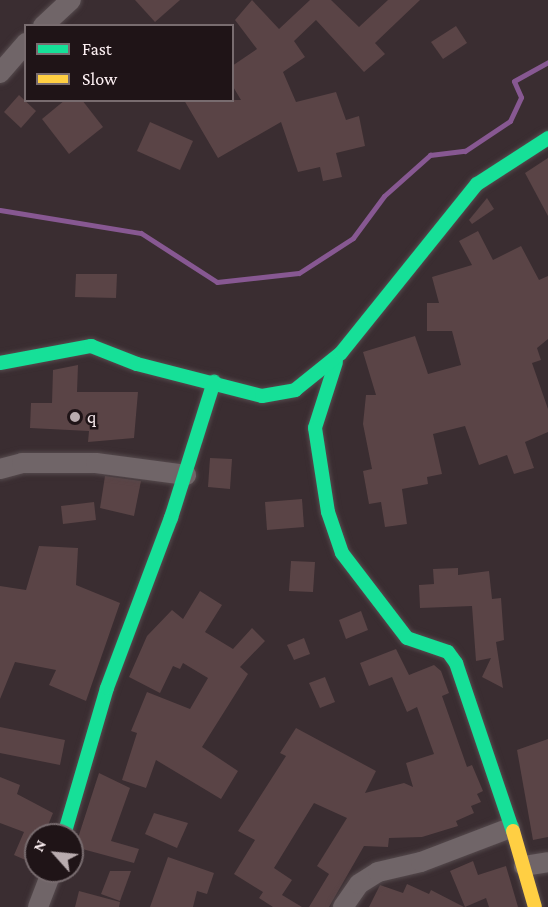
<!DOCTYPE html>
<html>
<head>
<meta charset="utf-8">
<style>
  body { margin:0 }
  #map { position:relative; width:548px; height:907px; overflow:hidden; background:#3a2d31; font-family:"Crimson Pro",serif }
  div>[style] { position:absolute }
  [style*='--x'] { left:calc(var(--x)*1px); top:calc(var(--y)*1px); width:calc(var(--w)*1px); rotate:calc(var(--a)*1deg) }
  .stream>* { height:5px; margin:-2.5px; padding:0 2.5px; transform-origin:2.5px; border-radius:2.5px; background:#875892 }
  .building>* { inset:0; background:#5a4446 }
  .roads { filter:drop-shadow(0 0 2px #554a4d) drop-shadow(0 0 2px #554a4d) }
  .street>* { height:20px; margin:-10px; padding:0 10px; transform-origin:10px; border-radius:10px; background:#706568 }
  .fast>* { height:14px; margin:-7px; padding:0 7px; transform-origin:7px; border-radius:7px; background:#16e098 }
  .slow>* { height:14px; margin:-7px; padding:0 7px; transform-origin:7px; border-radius:7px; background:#ffcf43 }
  .dots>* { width:16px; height:16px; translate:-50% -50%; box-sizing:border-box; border:3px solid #1f1417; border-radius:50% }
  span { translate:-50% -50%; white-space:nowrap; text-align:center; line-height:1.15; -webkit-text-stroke:5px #1f1417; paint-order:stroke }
  .poi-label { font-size:18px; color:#fdf0f3 }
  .left { translate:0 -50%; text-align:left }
  .legend { position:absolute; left:24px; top:24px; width:210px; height:78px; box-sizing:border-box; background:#1f1417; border:2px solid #786c6f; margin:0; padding:8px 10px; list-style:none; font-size:18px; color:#fdf0f3 }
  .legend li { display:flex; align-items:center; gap:12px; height:30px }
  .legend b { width:30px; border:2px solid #786c6f }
  .north { position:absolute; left:24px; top:823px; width:60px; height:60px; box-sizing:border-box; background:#1f1417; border:2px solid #786c6f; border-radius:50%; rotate:297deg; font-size:16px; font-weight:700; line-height:24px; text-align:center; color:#fdf0f3 }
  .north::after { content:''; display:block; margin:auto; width:21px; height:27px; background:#b9acaf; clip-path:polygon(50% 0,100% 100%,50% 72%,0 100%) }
</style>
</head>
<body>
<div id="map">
  <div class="stream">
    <i style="--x:0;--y:210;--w:143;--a:9.3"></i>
    <i style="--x:141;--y:233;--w:90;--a:32.8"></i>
    <i style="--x:217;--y:282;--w:82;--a:-6.3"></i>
    <i style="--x:299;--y:273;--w:64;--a:-32.9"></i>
    <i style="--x:353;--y:238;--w:52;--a:-53.6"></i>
    <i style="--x:384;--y:196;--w:62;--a:-41.7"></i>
    <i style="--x:430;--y:155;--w:35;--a:-7"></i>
    <i style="--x:465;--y:151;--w:54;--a:-33.7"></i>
    <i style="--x:510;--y:121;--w:26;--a:-65"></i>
    <i style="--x:521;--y:97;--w:17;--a:-114"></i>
    <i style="--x:514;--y:81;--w:39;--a:-29"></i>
  </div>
  <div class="building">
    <i style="clip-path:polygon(135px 0,180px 0,155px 22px)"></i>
    <i style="clip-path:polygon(252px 0,279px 29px,310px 0,331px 0,359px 27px,388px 0,420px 0,375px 43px,385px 54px,364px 72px,316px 20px,294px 41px,305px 57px,283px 72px,296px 102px,336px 92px,346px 120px,359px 116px,365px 146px,336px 153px,342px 177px,323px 181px,320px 167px,298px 172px,281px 122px,218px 158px,184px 100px,241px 100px,232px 85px,232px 66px,257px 49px,235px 20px)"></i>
    <i style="clip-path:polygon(456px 26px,467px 43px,443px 59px,431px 42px)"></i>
    <i style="clip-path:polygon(19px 95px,36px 111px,21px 128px,4px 112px)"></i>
    <i style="clip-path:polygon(65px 100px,82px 100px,103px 127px,69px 154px,42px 119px)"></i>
    <i style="clip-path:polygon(150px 122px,193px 141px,180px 170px,137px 151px)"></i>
    <i style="clip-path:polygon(548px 158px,548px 216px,525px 173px)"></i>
    <i style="clip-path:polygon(487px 198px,494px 209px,472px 224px,469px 220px)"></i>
    <i style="clip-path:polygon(478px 231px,493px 260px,521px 246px,539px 280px,548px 276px,548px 339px,537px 348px,541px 360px,532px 363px,548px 409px,548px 432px,525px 442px,534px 468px,514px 474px,507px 455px,479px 465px,465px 426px,433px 434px,442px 474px,427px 477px,428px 484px,402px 489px,407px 524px,385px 527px,381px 502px,369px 504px,363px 471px,372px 469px,363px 424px,366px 395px,376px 395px,363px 352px,415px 336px,428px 374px,461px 365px,452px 331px,427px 331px,427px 303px,439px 303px,432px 277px,472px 265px,459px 241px)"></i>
    <i style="clip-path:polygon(76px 274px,117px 274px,116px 298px,75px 297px)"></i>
    <i style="clip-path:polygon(78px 365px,77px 392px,138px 392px,134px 438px,88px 442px,89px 431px,30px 428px,31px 403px,52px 403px,53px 370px)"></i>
    <i style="clip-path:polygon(210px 458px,232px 459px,230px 489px,208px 487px)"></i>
    <i style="clip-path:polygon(105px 476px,141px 481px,134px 516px,100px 508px)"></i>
    <i style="clip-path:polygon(302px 499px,304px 527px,267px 530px,265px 502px)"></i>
    <i style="clip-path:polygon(94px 502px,96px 520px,63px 524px,61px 506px)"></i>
    <i style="clip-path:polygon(39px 546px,78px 548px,76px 585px,120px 603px,86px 701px,49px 685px,56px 670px,15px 662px,0 699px,0 586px,26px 590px)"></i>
    <i style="clip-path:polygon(291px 561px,315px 562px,313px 592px,289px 591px)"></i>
    <i style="clip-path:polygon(458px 568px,458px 575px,489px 571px,492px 599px,501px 598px,504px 640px,496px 642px,503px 688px,482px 677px,491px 658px,476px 661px,472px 606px,420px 608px,419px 585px,434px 584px,433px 569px)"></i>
    <i style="clip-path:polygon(200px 591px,222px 605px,205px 632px,233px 649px,252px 628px,265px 641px,240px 667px,248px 674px,202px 747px,238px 771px,221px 799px,156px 760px,146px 788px,122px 780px,137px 733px,131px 731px,147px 692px,190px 709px,208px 678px,183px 663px,180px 669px,173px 666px,160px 693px,129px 677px,147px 636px,172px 610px,183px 619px)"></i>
    <i style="clip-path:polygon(361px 611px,368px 630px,346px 639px,339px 620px)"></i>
    <i style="clip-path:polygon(304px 638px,310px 654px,294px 660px,287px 645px)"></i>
    <i style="clip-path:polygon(396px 649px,409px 675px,434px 665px,441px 671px,449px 693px,442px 696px,467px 767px,472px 765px,483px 791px,477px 794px,481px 802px,471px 806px,474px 813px,456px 821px,458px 826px,422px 837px,389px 838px,388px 847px,364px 846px,329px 907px,309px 907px,329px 874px,317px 866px,347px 818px,314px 803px,274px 868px,292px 880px,282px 895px,302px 907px,273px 907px,259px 898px,263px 892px,234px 874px,255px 840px,238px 831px,286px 756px,280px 753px,296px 728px,376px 771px,365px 793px,404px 783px,413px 787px,406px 763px,434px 754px,417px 707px,407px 712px,392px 677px,369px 686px,360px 663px)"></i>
    <i style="clip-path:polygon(325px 677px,335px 702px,320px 708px,309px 683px)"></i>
    <i style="clip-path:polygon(0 727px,65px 740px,60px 765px,0 753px)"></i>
    <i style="clip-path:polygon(548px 739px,548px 837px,533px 840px,517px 750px)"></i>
    <i style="clip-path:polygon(99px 773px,130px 788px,111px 841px,139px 849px,134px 863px,75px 847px)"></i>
    <i style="clip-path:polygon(0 777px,20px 785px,17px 794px,53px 813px,44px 835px,36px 835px,30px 862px,14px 855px,24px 832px,0 823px)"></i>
    <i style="clip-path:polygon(154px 813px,188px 823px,177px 848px,145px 834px)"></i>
    <i style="clip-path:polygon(168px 857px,214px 873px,207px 894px,197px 891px,193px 907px,150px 907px)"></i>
    <i style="clip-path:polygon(473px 861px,478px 875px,506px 866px,518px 907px,489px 907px,486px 898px,465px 907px,450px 871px)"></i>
    <i style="clip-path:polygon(110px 871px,131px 871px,120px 901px,101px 894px)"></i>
    <i style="clip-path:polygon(407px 884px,429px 894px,431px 890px,464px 907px,369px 907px,380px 885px,403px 893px)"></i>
    <i style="clip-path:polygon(79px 891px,120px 902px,119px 907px,75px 907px)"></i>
  </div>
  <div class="roads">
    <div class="street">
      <i style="--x:43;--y:26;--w:38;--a:-43"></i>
      <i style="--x:0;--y:73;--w:40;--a:-49"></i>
      <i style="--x:0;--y:469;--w:23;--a:-15"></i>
      <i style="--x:22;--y:463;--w:74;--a:0"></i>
      <i style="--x:96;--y:463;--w:91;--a:7.6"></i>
      <i style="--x:524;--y:866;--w:24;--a:-9"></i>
      <i style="--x:38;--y:907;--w:39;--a:-69"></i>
      <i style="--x:343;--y:907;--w:28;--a:-55"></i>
      <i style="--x:359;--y:884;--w:22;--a:-32"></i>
      <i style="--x:378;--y:872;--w:44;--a:-13.1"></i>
      <i style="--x:421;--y:862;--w:95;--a:-20.9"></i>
    </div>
    <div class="fast">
      <i style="--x:336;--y:362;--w:69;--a:107.7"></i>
      <i style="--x:315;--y:428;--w:85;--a:81.2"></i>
      <i style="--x:328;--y:512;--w:43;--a:71.1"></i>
      <i style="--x:342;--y:553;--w:107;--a:52.6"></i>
      <i style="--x:407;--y:638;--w:43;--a:18.9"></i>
      <i style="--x:448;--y:652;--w:14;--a:54"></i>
      <i style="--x:456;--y:663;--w:177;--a:71.3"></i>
      <i style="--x:0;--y:363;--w:93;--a:-10.6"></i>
      <i style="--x:91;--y:346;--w:49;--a:21.4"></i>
      <i style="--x:137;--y:364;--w:129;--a:14.4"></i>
      <i style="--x:262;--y:396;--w:34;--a:-10"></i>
      <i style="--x:295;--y:390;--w:59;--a:-38.8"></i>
      <i style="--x:341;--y:353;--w:217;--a:-51.2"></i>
      <i style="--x:477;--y:184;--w:85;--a:-32.9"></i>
      <i style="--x:64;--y:835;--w:153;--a:-73.7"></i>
      <i style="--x:107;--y:688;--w:182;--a:-69.4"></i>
      <i style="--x:171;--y:518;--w:143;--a:-72.5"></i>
    </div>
    <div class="slow">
      <i style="--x:513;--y:831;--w:79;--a:73.9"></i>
    </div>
  </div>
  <div class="dots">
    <i style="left:75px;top:417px;background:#b9acaf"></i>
  </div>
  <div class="poi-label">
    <span class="left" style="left:87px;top:417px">q</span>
  </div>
  <ul class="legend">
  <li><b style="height:8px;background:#16e098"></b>Fast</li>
  <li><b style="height:8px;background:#ffcf43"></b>Slow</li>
  </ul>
  <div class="north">N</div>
</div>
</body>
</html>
